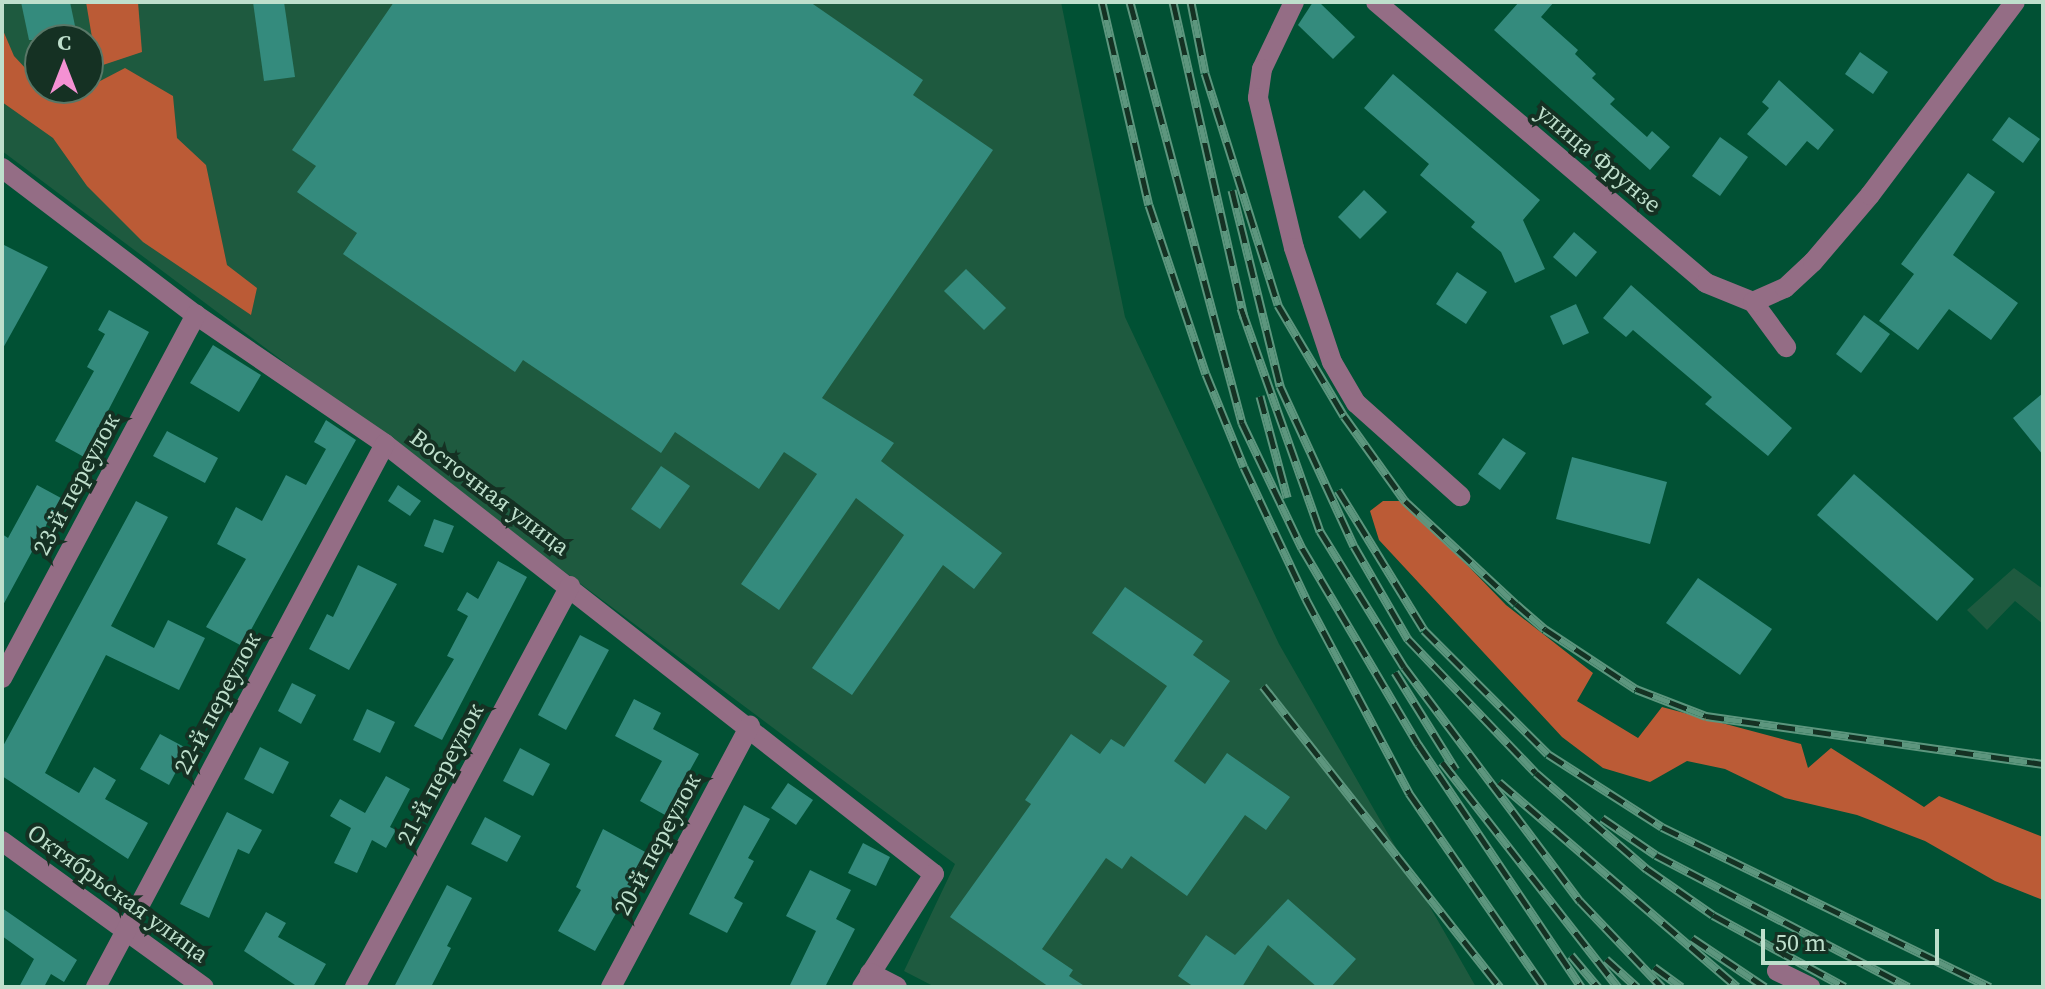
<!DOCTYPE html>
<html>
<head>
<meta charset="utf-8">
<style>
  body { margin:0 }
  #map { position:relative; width:2045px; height:989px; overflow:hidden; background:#015134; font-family:"Source Serif 4",serif }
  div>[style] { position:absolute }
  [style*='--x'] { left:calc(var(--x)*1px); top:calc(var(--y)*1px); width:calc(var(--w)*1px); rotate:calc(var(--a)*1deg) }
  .built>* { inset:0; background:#1e5a3f }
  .forest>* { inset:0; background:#bb5b36 }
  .building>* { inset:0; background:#348b7d }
  .minor>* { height:20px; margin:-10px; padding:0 10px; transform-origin:10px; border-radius:10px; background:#946d85 }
  .rail>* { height:9px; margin-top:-4.5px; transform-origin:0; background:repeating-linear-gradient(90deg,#153123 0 18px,#5d967e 0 36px); box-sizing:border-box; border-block:2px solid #5d967e }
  span { translate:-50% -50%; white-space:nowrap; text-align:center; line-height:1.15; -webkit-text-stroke:8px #153123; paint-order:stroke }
  .street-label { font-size:24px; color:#bedfcc }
  .frame { position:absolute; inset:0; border:4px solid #bedfcc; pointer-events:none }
  .north { position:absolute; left:24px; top:24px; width:80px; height:80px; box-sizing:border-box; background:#153123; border:2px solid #597767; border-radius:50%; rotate:0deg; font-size:22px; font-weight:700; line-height:32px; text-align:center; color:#bedfcc }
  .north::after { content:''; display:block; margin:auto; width:28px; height:36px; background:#f491d3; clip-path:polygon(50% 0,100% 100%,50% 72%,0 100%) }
  .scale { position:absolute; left:1761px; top:929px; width:178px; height:36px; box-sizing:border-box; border:4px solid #bedfcc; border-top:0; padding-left:10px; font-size:24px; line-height:28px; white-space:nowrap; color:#bedfcc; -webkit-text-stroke:6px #153123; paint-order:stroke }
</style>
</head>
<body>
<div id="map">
  <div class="built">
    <i style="clip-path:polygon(evenodd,2px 2px,1061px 2px,1125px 317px,1279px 644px,1476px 987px,935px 987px,904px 971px,955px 864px,2px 151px,2px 2px,40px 40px,88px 40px,88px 88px,40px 88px,40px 40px)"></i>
    <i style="clip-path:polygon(2014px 568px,2043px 589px,2043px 624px,2015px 601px,1987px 630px,1967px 610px)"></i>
  </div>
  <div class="forest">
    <i style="clip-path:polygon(86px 2px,138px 2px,142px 52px,97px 67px)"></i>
    <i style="clip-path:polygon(2px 28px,14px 56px,58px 103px,125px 68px,173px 96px,177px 138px,206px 165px,227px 265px,257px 288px,251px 315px,143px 242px,87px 186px,53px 138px,2px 102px)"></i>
    <i style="clip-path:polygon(1383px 501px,1405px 501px,1506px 605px,1593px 673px,1577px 701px,1638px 738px,1662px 707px,1801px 744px,1808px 768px,1831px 748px,1924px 807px,1939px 796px,2043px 837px,2043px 900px,1995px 881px,1925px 841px,1857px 815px,1785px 798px,1725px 769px,1687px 761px,1650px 782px,1603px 768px,1562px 737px,1379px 540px,1370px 511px)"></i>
  </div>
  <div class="building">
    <i style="clip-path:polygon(21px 2px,70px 2px,78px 40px,29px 40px)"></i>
    <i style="clip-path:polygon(253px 2px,284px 2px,295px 77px,264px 81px)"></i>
    <i style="clip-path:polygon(394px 2px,810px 2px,923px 80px,913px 95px,993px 150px,822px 398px,894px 443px,881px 461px,1002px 553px,974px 589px,943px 565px,852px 695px,812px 668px,904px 535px,856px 498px,779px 610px,741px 584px,817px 474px,784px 452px,759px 489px,675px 432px,661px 453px,523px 360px,515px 372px,343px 254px,357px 233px,297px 192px,316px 166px,292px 150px)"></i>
    <i style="clip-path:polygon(1313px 2px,1319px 2px,1355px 37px,1333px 59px,1298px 25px)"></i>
    <i style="clip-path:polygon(1519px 2px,1554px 2px,1541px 17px,1578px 50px,1575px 54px,1596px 74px,1592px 78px,1615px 99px,1610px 104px,1647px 137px,1652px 131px,1670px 147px,1650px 170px,1494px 30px)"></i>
    <i style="clip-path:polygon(1860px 52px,1888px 72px,1873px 94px,1845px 74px)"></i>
    <i style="clip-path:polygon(1393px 74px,1540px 200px,1523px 220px,1545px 269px,1515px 283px,1501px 252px,1471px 227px,1475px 222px,1420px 175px,1429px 164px,1364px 108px)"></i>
    <i style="clip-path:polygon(1779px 80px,1834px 130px,1818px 150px,1807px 141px,1786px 166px,1747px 134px,1769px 108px,1762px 102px)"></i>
    <i style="clip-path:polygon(2009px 117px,2040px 139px,2023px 163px,1992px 140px)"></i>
    <i style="clip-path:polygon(1720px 137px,1748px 157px,1720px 196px,1692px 176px)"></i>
    <i style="clip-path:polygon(1968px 173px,1995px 192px,1953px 255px,2018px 303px,1991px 340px,1949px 309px,1918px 350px,1879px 321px,1914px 274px,1901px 264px)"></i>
    <i style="clip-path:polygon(1364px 190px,1387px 212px,1360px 239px,1338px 217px)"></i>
    <i style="clip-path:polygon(1574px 232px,1597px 252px,1576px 277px,1553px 257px)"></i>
    <i style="clip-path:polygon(2px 244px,48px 267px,2px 350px)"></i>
    <i style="clip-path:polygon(966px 269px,1006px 308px,984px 330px,944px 291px)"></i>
    <i style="clip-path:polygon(1457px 272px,1487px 292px,1466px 324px,1436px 304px)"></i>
    <i style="clip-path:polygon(1631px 285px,1792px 428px,1768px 456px,1705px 404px,1712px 397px,1633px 330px,1626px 337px,1603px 318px)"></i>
    <i style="clip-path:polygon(1576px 304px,1589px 333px,1563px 345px,1550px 316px)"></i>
    <i style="clip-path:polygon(109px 310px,149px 332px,84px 457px,55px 441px,94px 371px,87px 367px,105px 334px,98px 330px)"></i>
    <i style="clip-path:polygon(1864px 315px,1890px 334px,1861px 373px,1836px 354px)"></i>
    <i style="clip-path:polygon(213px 345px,261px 375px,239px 412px,190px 383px)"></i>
    <i style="clip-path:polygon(2043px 393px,2043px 455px,2013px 418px)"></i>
    <i style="clip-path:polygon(326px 420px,356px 440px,242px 646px,206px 627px,246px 559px,217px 544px,236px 507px,262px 521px,286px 475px,306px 485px,326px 449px,314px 442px)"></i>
    <i style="clip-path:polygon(167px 431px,218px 458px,205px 483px,153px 456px)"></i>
    <i style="clip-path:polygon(1503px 438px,1526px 453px,1500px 490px,1478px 474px)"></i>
    <i style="clip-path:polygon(1572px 457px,1667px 482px,1650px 544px,1556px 519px)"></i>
    <i style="clip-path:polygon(661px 466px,690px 486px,660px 529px,631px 509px)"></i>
    <i style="clip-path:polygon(1854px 474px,1974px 579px,1937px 621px,1817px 515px)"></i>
    <i style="clip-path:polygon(37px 485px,61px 498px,2px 607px,2px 534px,8px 538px)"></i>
    <i style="clip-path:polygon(398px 485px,421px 501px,410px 516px,388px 501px)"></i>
    <i style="clip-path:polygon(136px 501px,168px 517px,111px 626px,154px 648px,168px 620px,205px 638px,179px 690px,106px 655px,45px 773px,79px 793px,94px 767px,116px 780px,105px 799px,148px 823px,128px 859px,2px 776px,2px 748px)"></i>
    <i style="clip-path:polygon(434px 519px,454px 526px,443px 553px,424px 546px)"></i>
    <i style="clip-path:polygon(498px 561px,527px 577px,442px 740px,414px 726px,454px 659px,447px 656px,468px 616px,457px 610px,467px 592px,478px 599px)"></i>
    <i style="clip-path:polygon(358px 565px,397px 584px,349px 670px,309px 649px,327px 614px,333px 617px)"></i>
    <i style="clip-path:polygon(1698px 578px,1772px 629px,1740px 675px,1666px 623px)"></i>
    <i style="clip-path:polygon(1125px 587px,1203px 641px,1193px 655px,1230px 681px,1174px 761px,1205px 784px,1227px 753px,1290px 797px,1266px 830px,1245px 815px,1187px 896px,1131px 856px,1122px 869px,1106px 858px,1042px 949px,1073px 970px,1069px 976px,1086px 987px,1049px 987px,950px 917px,1031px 804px,1025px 800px,1071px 734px,1100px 754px,1111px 739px,1124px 747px,1167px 686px,1092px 633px)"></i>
    <i style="clip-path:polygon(580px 635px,609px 650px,566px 730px,538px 715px)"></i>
    <i style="clip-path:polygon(292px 683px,316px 695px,301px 724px,278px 711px)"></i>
    <i style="clip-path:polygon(634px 699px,661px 713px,653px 729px,699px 754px,665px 815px,640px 801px,662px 761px,615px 736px)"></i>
    <i style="clip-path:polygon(367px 709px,395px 722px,380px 753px,353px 740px)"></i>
    <i style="clip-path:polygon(160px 734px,188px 749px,169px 785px,140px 769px)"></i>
    <i style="clip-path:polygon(260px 747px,289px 762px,273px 794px,244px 779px)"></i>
    <i style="clip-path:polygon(520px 748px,550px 764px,533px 796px,503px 781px)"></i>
    <i style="clip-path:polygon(386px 776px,410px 789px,390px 827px,396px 830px,386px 848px,372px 840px,357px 873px,334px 863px,351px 828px,330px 816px,340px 799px,365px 813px)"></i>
    <i style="clip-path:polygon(788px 783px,813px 800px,796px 825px,771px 808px)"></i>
    <i style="clip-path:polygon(744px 805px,770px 819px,748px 858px,754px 861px,734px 898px,743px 903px,727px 933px,689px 914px)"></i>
    <i style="clip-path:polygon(227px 812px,262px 830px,249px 854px,238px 849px,209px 918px,180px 904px)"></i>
    <i style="clip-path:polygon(485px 817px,521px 836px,507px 862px,471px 844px)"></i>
    <i style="clip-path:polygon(603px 829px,649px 854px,595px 951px,558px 931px,581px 890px,576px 887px)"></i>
    <i style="clip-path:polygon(863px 843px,890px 857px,876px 886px,848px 873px)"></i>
    <i style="clip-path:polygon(810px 870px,851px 890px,836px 919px,855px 929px,825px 987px,789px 987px,816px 931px,786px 916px)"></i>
    <i style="clip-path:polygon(447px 885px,472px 898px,447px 946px,451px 948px,431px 987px,394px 987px)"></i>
    <i style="clip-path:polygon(1288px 899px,1356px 959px,1331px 987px,1317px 987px,1268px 945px,1242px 987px,1194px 987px,1178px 976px,1206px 935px,1235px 955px)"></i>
    <i style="clip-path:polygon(2px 908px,77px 960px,64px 982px,51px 974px,44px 987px,19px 987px,34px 959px,2px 936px)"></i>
    <i style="clip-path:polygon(266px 912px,286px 923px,278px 937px,326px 964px,313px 987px,298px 987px,244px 951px)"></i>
  </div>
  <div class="minor">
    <i style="--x:1294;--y:2;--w:74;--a:115.5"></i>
    <i style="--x:1262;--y:69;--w:29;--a:98"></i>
    <i style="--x:1258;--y:98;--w:154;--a:76.5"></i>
    <i style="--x:1294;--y:248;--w:120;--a:71.6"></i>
    <i style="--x:1332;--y:362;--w:48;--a:59.7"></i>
    <i style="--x:1356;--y:403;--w:140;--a:41.8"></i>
    <i style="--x:1376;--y:2;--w:433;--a:40.4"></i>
    <i style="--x:1706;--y:283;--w:51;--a:22"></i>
    <i style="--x:1753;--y:302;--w:56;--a:53.7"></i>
    <i style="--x:2;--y:168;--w:243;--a:37.2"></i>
    <i style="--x:196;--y:315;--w:229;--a:34.3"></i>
    <i style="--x:385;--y:444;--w:697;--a:38.07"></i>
    <i style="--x:934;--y:874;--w:134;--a:122.5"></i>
    <i style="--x:1753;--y:302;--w:35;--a:-24"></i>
    <i style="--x:1785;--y:288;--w:38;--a:-43"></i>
    <i style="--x:1813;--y:262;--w:88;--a:-49.6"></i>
    <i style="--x:1870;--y:195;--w:241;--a:-53.1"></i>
    <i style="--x:2;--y:678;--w:412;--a:-61.9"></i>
    <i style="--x:2;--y:841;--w:249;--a:35.9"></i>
    <i style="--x:1777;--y:971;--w:37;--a:26"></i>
    <i style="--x:870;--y:973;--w:30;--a:27"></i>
    <i style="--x:96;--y:987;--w:615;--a:-61.98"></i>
    <i style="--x:355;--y:987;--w:455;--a:-61.8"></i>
    <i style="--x:611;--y:987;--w:296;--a:-62"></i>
  </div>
  <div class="rail">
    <i style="--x:1102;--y:2;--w:208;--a:77"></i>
    <i style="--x:1149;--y:205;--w:178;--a:71.4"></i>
    <i style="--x:1206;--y:374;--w:100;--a:67.8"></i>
    <i style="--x:1244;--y:467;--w:146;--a:64.8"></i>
    <i style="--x:1306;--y:599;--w:220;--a:62"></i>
    <i style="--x:1409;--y:793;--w:236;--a:55.2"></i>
    <i style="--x:1130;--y:2;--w:436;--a:75.1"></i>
    <i style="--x:1242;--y:423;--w:139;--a:64.4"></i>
    <i style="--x:1302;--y:548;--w:228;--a:59.4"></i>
    <i style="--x:1418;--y:744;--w:293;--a:56.1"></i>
    <i style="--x:1173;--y:2;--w:324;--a:77.3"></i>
    <i style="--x:1191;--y:2;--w:72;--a:78.8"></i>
    <i style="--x:1205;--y:73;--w:243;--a:72.5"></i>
    <i style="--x:1278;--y:305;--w:129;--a:59.3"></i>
    <i style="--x:1344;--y:416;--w:105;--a:54.3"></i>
    <i style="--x:1405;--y:501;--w:151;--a:42.9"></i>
    <i style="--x:1516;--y:604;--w:38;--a:41"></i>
    <i style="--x:1545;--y:629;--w:109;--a:33.4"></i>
    <i style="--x:1636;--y:689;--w:75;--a:21.1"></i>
    <i style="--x:1706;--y:716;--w:340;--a:8.1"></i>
    <i style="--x:1232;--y:190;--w:202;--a:76.2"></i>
    <i style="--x:1280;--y:386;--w:176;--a:65.2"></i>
    <i style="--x:1354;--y:546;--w:108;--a:59.9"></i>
    <i style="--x:1408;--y:639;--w:185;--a:46.3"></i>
    <i style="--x:1536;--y:773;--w:147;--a:40.9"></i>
    <i style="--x:1647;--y:869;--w:80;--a:34.9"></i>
    <i style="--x:1713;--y:915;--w:150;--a:28.6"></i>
    <i style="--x:1241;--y:308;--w:237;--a:70.5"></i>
    <i style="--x:1320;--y:531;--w:160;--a:58.3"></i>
    <i style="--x:1404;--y:667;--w:293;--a:53.1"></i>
    <i style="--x:1580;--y:901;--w:119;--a:46.4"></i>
    <i style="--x:1260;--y:396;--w:105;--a:75"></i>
    <i style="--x:1338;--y:490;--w:164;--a:58.4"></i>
    <i style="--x:1424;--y:630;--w:175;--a:45"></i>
    <i style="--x:1548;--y:754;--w:135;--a:32.6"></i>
    <i style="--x:1662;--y:827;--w:365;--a:26"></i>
    <i style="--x:1395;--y:672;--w:115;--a:58.1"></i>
    <i style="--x:1263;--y:686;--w:383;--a:51.8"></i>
    <i style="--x:1442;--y:762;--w:286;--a:52"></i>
    <i style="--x:1499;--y:782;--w:314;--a:40.7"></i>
    <i style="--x:1602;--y:818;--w:65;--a:34.4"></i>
    <i style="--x:1656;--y:855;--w:285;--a:27.6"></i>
    <i style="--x:1692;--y:938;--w:88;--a:33.9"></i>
    <i style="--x:1571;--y:955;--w:42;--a:49.8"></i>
    <i style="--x:1606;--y:959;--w:42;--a:42.1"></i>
    <i style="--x:1654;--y:967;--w:34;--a:36"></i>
  </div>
  <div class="street-label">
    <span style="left:1599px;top:158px;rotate:40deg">улица Фрунзе</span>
    <span style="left:76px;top:484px;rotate:-62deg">23-й переулок</span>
    <span style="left:490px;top:492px;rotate:37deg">Восточная улица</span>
    <span style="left:217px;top:703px;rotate:-62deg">22-й переулок</span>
    <span style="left:440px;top:774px;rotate:-62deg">21-й переулок</span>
    <span style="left:657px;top:844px;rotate:-62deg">20-й переулок</span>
    <span style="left:118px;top:893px;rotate:36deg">Октябрьская улица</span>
  </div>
  <div class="frame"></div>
  <div class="north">С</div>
  <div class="scale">50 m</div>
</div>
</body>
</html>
